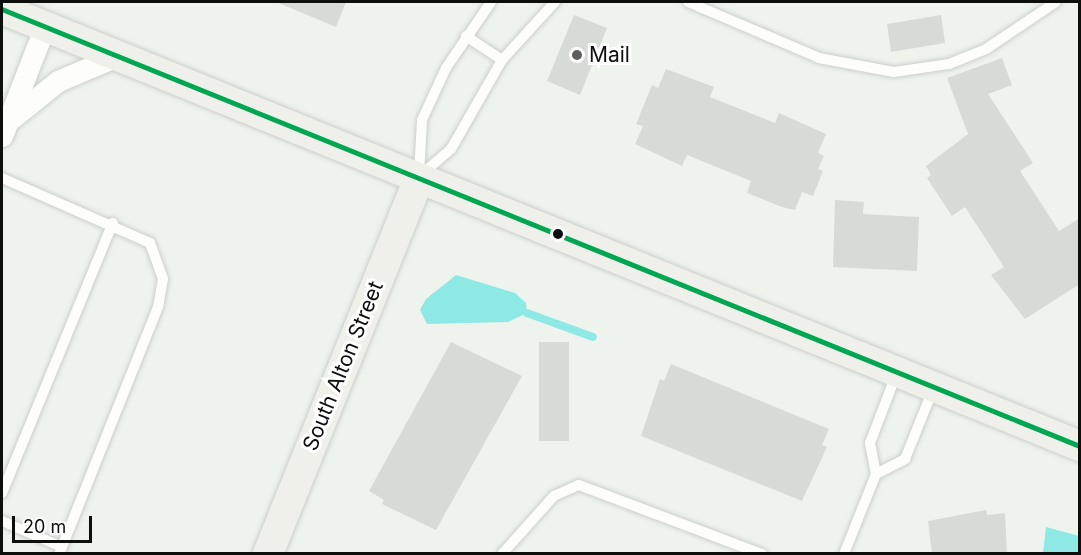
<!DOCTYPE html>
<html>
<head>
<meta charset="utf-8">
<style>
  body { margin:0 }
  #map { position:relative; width:1081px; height:555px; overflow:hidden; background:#eff3ee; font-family:Inter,sans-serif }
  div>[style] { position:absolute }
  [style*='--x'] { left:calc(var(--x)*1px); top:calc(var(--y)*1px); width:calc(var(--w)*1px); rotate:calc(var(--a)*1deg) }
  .water>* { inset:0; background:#8ee9e4 }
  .stream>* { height:8px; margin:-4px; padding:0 4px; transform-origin:4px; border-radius:4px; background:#8ee9e4 }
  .building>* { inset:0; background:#d7dbd8 }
  .roads { filter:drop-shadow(0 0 2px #cccfcb) drop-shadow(0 0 2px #cccfcb) }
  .lane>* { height:10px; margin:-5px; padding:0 5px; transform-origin:5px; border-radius:5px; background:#fdfdfc }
  .street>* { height:21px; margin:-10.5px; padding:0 10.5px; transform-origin:10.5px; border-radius:10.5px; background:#fdfdfc }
  .secondary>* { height:30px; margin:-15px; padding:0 15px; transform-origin:15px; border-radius:15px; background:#f0f0eb }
  .bus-1>* { height:4.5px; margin:-2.25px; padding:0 2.25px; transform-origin:2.25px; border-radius:2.25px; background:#00a651 }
  .dots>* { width:16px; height:16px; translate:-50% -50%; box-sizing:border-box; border:3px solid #fff; border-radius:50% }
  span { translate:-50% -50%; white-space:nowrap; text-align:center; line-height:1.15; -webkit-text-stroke:6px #fff; paint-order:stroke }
  .poi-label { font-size:21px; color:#0d0f0d }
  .left { translate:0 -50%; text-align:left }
  .street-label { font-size:21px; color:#0d0f0d }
  .frame { position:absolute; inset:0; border:3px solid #0d0f0d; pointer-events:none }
  .scale { position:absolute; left:12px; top:516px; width:80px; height:27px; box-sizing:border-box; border:3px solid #0d0f0d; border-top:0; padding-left:8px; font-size:18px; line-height:21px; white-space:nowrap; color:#0d0f0d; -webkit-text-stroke:4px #fff; paint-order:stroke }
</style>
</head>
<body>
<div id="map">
  <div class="water">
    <i style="clip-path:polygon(456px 275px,515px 293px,526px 303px,527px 313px,508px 322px,427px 324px,420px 310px,426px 299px)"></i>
    <i style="clip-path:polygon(1046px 527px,1079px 536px,1079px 553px,1043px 553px)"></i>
  </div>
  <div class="stream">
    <i style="--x:527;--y:313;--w:70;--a:20"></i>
  </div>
  <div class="building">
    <i style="clip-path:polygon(276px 2px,346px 2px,336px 27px)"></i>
    <i style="clip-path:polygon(574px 15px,607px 28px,580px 95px,547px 81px)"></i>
    <i style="clip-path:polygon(941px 15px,945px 43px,891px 52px,887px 24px)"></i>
    <i style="clip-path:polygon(1002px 58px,1012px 85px,988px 94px,1033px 163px,1020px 171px,1059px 231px,1080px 218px,1080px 284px,1025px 319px,991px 275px,1004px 267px,965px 207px,952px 216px,927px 178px,931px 175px,926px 166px,968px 134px,947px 78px)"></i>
    <i style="clip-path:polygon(666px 69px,714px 87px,710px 97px,775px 123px,779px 113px,826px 134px,818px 153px,824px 156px,818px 169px,823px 171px,813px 196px,802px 192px,795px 210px,782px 207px,747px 193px,751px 181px,687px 155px,682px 166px,635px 144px,643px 126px,636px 124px,652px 85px,658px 88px)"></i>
    <i style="clip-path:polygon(835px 200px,864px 202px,863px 214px,919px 217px,917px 271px,833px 267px)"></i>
    <i style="clip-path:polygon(451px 342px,522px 376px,436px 530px,382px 504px,384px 500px,369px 491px)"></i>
    <i style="clip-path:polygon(539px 342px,569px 342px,569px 441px,539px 441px)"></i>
    <i style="clip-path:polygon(671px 364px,829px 429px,822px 445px,827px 447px,802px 501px,641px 436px,660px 379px,664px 381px)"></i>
    <i style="clip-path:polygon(986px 510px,987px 515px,1005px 513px,1007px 554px,932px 554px,928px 521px)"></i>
  </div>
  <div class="roads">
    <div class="lane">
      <i style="--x:688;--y:2;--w:142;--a:23.1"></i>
      <i style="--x:819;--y:58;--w:76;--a:10.6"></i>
      <i style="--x:894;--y:72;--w:56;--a:-8.3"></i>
      <i style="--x:949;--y:64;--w:40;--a:-22"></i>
      <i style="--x:986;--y:49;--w:84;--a:-33.9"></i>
      <i style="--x:466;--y:36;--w:43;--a:33.7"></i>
      <i style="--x:419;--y:174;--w:54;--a:-86.8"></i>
      <i style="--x:422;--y:120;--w:57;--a:-65.2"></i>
      <i style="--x:446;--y:68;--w:80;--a:-55.7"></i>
      <i style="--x:421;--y:175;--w:40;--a:-41"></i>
      <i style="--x:451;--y:149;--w:103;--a:-60.2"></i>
      <i style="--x:502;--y:60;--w:79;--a:-47.6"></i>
      <i style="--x:2;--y:178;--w:162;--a:23.7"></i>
      <i style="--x:150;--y:243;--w:38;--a:70"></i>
      <i style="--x:163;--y:279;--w:28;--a:100"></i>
      <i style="--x:158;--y:307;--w:266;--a:111.8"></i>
      <i style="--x:876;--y:474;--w:33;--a:-27"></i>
      <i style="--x:905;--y:459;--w:78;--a:-68.1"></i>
      <i style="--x:2;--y:493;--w:292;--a:-67.7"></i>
      <i style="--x:2;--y:521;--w:65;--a:23.4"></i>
      <i style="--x:502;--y:554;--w:78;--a:-48.1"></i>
      <i style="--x:554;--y:496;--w:27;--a:-24"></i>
      <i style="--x:579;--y:485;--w:196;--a:20.7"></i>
      <i style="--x:844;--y:554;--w:86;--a:-68.2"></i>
      <i style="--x:876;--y:474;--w:32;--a:-101"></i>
      <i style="--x:870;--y:443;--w:73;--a:-69.1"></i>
    </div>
    <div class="street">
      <i style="--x:7;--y:122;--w:65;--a:-38.8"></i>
      <i style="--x:58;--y:81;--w:64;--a:-23"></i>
      <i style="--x:2;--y:136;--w:118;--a:-68.6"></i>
    </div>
    <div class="secondary">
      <i style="--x:2;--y:9;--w:1163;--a:22.07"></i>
      <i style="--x:268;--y:554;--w:405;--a:-68.1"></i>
    </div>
  </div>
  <div class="bus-1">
    <i style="--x:2;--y:9;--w:1163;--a:22.07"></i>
  </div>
  <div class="dots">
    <i style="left:577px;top:55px;background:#5c5f5c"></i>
    <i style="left:558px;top:234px;background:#0d0f0d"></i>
  </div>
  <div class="poi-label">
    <span class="left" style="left:589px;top:55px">Mail</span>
  </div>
  <div class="street-label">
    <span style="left:343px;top:366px;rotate:-68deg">South Alton Street</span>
  </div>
  <div class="frame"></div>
  <div class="scale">20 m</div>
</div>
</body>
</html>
